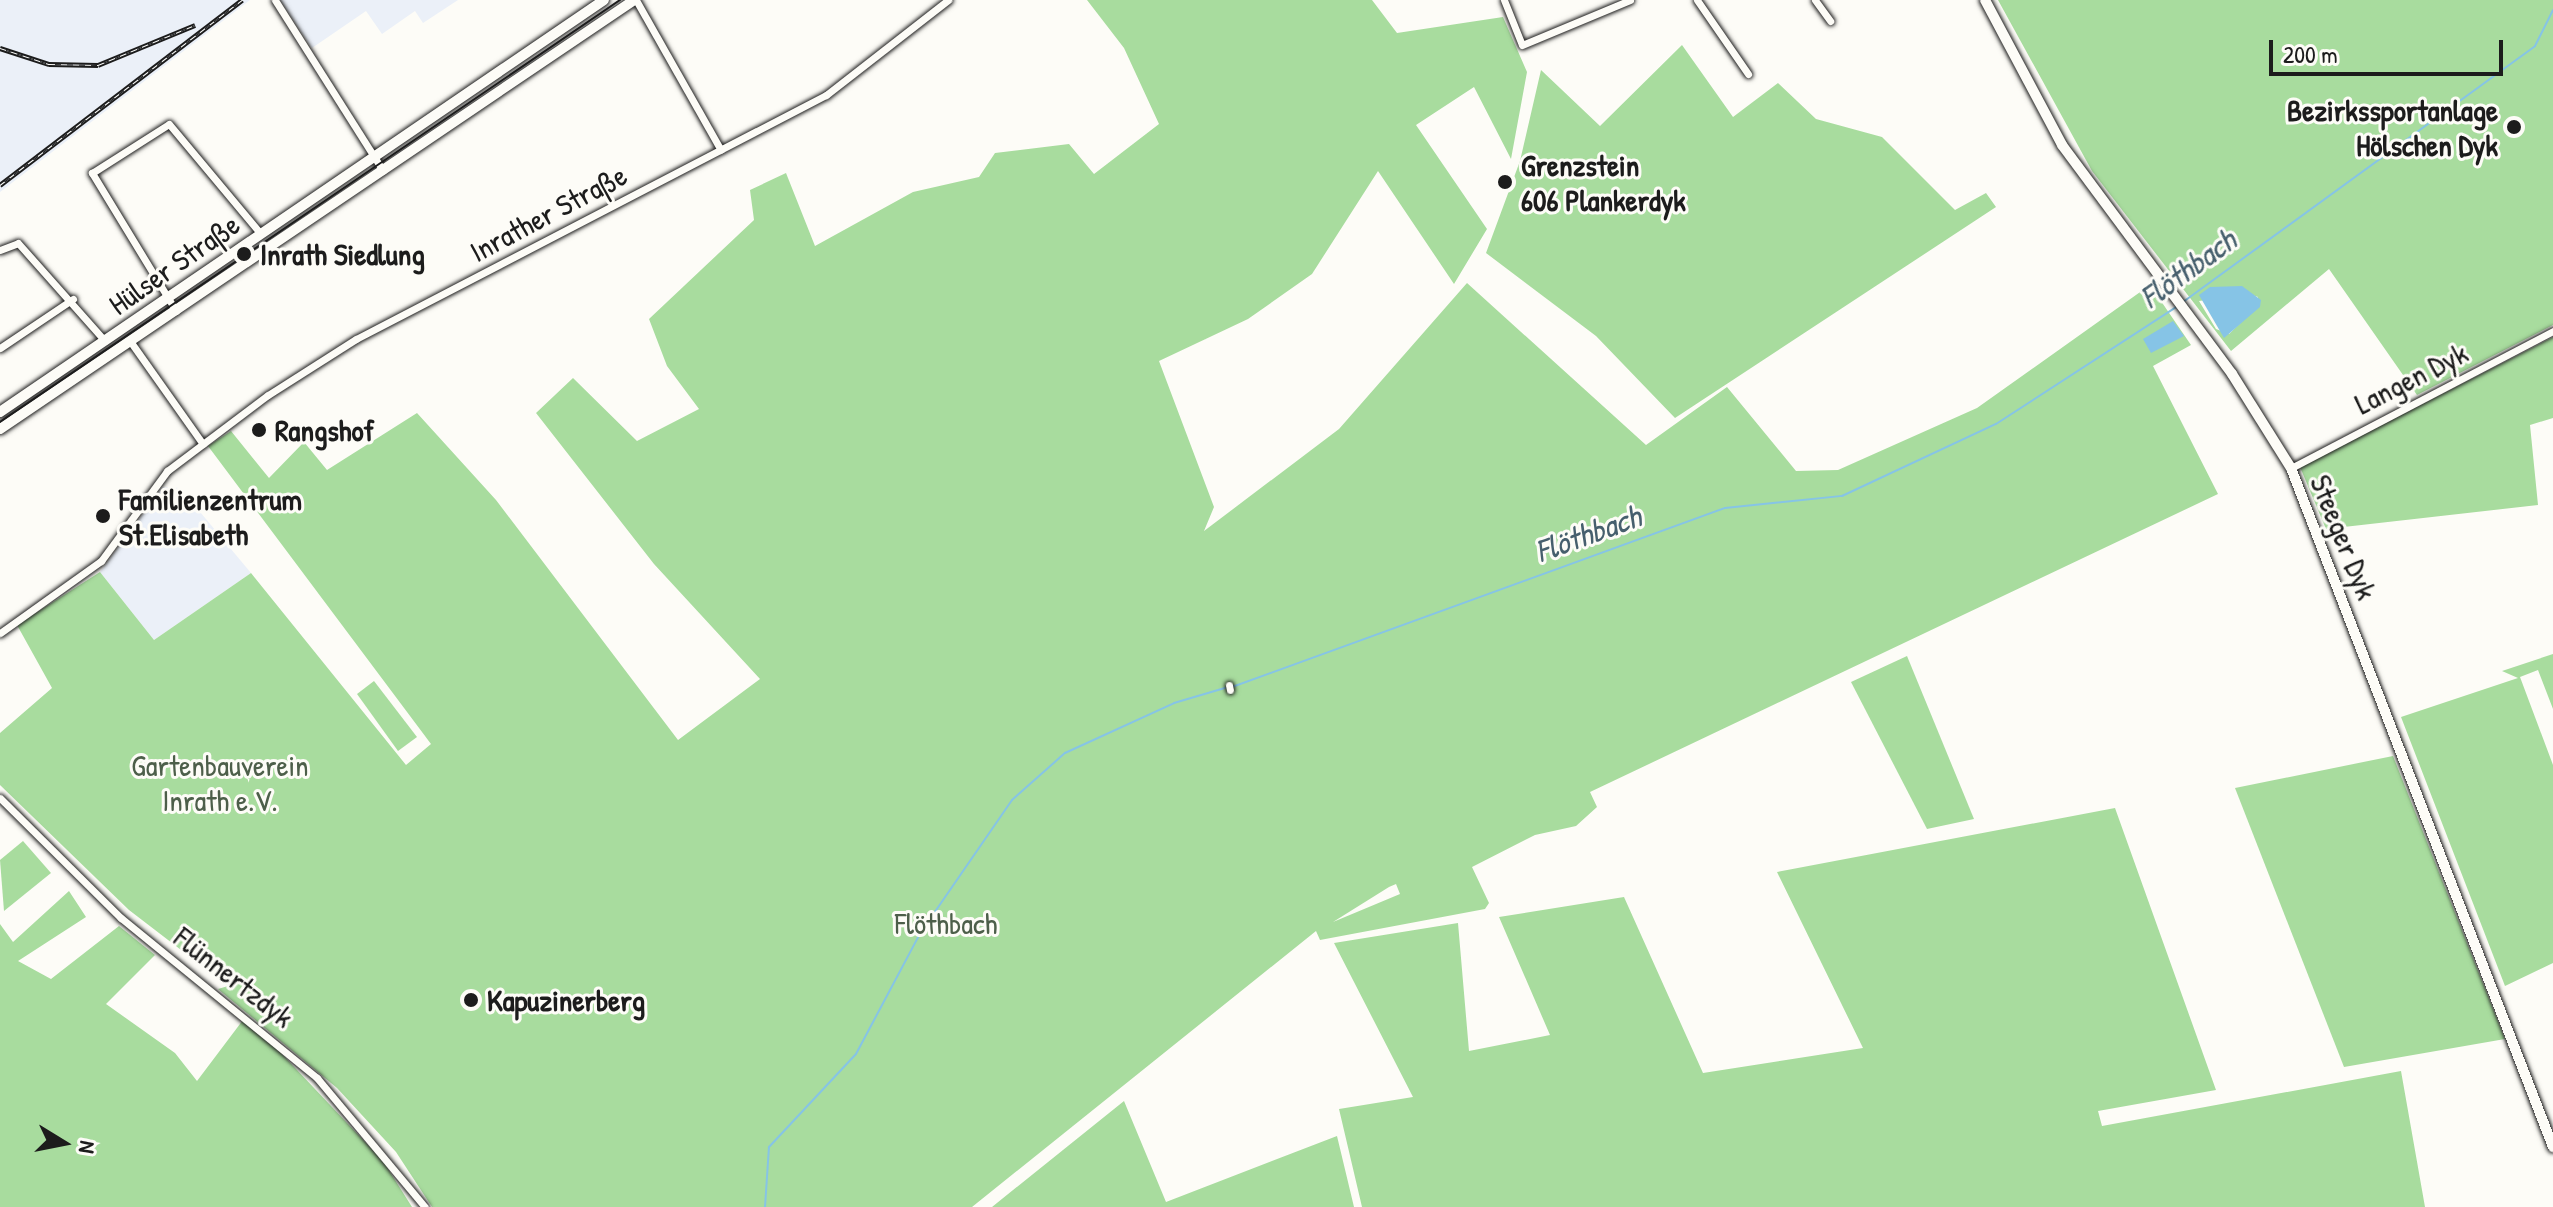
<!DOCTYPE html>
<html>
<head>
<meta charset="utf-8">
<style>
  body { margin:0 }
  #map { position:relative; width:2553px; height:1207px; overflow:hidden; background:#fdfcf7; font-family:"Patrick Hand",sans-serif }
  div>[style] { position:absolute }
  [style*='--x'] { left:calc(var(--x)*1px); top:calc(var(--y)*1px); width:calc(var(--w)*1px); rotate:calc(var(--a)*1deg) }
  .built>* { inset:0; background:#ebf0f8 }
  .green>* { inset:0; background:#a8dc9e }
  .water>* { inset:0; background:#86c4e6 }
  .stream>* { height:2px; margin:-1px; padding:0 1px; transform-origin:1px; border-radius:1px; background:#86c4e6 }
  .roads { filter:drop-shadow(0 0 2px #1c1c1c) drop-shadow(0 0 2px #1c1c1c) }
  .street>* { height:7px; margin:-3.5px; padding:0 3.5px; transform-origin:3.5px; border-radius:3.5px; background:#fdfcf7 }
  .secondary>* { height:10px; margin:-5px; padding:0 5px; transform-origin:5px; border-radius:5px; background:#fdfcf7 }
  .tram>* { height:2px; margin:-1px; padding:0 1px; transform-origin:1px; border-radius:1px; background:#1c1c1c }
  .rail>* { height:5px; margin-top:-2.5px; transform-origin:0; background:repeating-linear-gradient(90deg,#fdfcf7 0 6px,#1c1c1c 0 12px); box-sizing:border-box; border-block:2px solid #1c1c1c }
  .dots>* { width:22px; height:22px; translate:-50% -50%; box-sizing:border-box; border:4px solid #fdfcf7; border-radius:50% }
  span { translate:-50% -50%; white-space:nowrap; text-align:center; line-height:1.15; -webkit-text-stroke:6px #fdfcf7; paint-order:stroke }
  .poi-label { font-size:30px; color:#1c1c1c; font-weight:700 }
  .right { translate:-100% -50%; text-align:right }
  .left { translate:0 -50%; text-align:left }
  .street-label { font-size:30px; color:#1c1c1c }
  .park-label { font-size:30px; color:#4d5f4a }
  .water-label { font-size:32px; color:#465f6d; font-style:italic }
  .north { position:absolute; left:24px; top:1103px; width:80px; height:80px; -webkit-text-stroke:6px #fdfcf7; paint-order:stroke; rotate:100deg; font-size:22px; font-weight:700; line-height:32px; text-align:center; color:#1c1c1c }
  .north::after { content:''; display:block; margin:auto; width:28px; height:36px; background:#1c1c1c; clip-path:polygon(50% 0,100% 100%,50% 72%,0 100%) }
  .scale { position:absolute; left:2269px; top:40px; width:234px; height:36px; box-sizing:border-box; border:4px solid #1c1c1c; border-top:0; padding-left:10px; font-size:24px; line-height:28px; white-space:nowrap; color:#1c1c1c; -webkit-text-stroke:6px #fdfcf7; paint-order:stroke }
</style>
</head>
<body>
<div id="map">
  <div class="built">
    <i style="clip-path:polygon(0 0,250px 0,0 192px)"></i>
    <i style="clip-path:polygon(280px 0,458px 0,423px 23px,415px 11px,382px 34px,366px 11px,312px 48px)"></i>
    <i style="clip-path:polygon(163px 487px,180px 488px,251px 573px,154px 640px,100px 572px)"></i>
  </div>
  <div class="green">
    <i style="clip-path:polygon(evenodd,1087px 0,1372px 0,1397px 33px,1503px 17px,1527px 72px,1511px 159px,1474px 87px,1416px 125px,1487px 229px,1454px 284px,1378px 171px,1312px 274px,1248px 319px,1159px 361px,1214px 507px,1204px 531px,1339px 429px,1467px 283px,1646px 445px,1727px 387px,1796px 471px,1838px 470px,1977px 408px,2150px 285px,2191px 345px,2153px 366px,2218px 494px,1590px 792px,1597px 807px,1576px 826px,1535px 835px,1472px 867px,1489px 903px,1485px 909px,1320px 940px,1316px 931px,972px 1207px,432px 1207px,396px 1152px,337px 1088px,218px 989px,228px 986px,129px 910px,0 785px,0 733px,52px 688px,17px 625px,100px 572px,154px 640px,251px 573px,406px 765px,431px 744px,208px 446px,231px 431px,269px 478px,304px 442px,327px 470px,417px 413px,496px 500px,678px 740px,760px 679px,654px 564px,536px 413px,573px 378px,637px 441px,699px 409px,667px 366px,649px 319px,754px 220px,750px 190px,786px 173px,815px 246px,913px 192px,979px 177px,995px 153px,1069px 144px,1094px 174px,1159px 124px,1124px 48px,1087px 0,1396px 884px,1400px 894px,1333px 922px,1389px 887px,1396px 884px)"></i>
    <i style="clip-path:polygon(evenodd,1998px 0,2553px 0,2553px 325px,2417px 395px,2329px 269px,2231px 351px,2092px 171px,1998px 0,2249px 294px,2258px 297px,2254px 310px,2229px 334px,2216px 329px,2199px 301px,2249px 294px)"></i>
    <i style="clip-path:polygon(1682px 45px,1733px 117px,1778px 83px,1816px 119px,1882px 137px,1955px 210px,1986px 193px,1996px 207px,1675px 418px,1596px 336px,1486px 253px,1520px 161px,1541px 70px,1600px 126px)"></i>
    <i style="clip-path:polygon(2553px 337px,2553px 418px,2530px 425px,2538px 505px,2326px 529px,2300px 467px)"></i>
    <i style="clip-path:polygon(2553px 654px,2553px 709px,2538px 670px,2520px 677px,2553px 765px,2553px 963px,2505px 986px,2401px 717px,2518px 678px,2502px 671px)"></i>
    <i style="clip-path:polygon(1907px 656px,1974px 819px,1927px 829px,1851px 682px)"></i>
    <i style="clip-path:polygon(374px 681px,417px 737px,398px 751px,357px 694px)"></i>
    <i style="clip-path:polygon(2393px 756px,2505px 1039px,2344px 1067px,2235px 788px)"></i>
    <i style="clip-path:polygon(2115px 808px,2216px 1090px,2098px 1111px,2102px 1126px,2401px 1071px,2425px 1207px,1362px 1207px,1339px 1109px,1413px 1097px,1334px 943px,1458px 923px,1469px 1051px,1550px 1035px,1499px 917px,1624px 897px,1703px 1073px,1863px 1048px,1777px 872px)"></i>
    <i style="clip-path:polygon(23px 841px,51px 873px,4px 911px,0 860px)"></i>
    <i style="clip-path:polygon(69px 891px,86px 917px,18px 961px,51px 979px,119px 926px,155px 955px,106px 1004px,175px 1053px,197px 1081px,246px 1016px,383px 1161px,412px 1207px,0 1207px,0 924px,13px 942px)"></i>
    <i style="clip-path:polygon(1124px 1101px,1166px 1202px,1337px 1136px,1354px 1207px,992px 1207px)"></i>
  </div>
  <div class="water">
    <i style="clip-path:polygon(2242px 286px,2261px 300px,2260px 307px,2224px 338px,2199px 295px,2210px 287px)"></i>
    <i style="clip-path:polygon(2173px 321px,2184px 336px,2151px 353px,2143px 339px)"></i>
  </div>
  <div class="stream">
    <i style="--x:2183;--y:302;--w:435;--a:-36"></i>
    <i style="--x:2535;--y:46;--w:40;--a:-63.4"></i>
    <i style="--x:1232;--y:687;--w:524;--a:-19.96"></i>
    <i style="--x:1725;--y:508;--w:118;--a:-5.9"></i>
    <i style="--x:1842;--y:496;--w:170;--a:-25.1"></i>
    <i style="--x:1996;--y:424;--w:217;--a:-33"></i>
    <i style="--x:765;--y:1207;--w:60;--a:-86.2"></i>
    <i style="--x:769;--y:1147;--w:127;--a:-46.9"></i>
    <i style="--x:856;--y:1054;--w:138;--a:-62"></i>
    <i style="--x:921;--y:932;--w:160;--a:-55.4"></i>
    <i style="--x:1012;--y:800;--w:71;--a:-41.6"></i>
    <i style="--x:1065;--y:753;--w:120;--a:-24.6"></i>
    <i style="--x:1174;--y:703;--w:53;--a:-16.4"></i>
  </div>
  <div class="roads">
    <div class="street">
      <i style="--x:275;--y:0;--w:202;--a:57.7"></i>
      <i style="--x:636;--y:0;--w:172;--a:60.5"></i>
      <i style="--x:1504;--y:0;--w:48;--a:68.2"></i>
      <i style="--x:1522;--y:45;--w:117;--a:-22.6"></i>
      <i style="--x:1697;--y:0;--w:90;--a:55.4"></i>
      <i style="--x:1815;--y:0;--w:26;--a:54"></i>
      <i style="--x:0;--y:250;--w:19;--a:-21"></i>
      <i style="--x:18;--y:243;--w:131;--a:48.4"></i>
      <i style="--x:176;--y:311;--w:162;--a:-121.3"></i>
      <i style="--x:92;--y:173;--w:91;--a:-32.5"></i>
      <i style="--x:169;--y:124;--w:142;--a:50.1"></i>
      <i style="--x:130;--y:341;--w:126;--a:54.7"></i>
      <i style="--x:0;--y:348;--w:88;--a:-33.9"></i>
      <i style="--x:2291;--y:468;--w:296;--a:-27.6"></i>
      <i style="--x:0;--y:633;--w:124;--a:-35.5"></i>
      <i style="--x:101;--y:561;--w:112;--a:-53.7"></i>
      <i style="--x:167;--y:471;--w:126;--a:-37"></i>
      <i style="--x:268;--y:395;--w:104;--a:-32.5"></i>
      <i style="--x:356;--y:339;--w:530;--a:-27.44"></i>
      <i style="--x:826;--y:95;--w:155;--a:-37.9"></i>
      <i style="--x:1229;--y:685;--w:5;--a:79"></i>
      <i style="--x:0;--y:798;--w:170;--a:44.8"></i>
      <i style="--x:121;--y:918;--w:253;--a:39.2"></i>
      <i style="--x:317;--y:1078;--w:168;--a:50.1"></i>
    </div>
    <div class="secondary">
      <i style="--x:1985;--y:0;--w:164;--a:62"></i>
      <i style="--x:2062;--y:145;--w:285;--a:53.4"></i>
      <i style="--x:2232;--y:374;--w:111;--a:57.9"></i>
      <i style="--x:2291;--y:468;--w:728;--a:68.9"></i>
      <i style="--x:0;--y:412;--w:731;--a:-34.3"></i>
      <i style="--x:0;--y:429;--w:766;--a:-34.08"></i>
    </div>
  </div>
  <div class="tram">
    <i style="--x:0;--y:422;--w:750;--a:-34.24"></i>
  </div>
  <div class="rail">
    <i style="--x:0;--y:48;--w:52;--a:18.1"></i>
    <i style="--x:49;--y:64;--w:49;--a:1.2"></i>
    <i style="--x:98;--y:65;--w:105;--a:-22.4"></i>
    <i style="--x:0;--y:185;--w:305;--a:-37.4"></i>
  </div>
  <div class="dots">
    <i style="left:2514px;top:127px;background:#1c1c1c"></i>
    <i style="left:1505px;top:182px;background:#1c1c1c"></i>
    <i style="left:244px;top:254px;background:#1c1c1c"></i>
    <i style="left:259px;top:430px;background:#1c1c1c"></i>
    <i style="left:103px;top:516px;background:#1c1c1c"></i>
    <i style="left:471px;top:1000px;background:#1c1c1c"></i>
  </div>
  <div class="poi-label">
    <span class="right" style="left:2498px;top:127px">Bezirkssportanlage<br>Hölschen Dyk</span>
    <span class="left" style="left:1521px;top:182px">Grenzstein<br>606 Plankerdyk</span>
    <span class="left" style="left:260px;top:254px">Inrath Siedlung</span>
    <span class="left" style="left:275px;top:430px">Rangshof</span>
    <span class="left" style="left:119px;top:516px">Familienzentrum<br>St.Elisabeth</span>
    <span class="left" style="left:487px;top:1000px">Kapuzinerberg</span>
  </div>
  <div class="street-label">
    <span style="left:548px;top:213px;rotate:-28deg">Inrather Straße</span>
    <span style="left:174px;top:264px;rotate:-35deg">Hülser Straße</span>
    <span style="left:2411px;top:378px;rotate:-27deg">Langen Dyk</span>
    <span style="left:2344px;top:537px;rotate:68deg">Steeger Dyk</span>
    <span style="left:234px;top:977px;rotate:38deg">Flünnertzdyk</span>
  </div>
  <div class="park-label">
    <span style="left:220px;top:782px">Gartenbauverein<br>Inrath e.V.</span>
    <span style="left:946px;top:923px">Flöthbach</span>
  </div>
  <div class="water-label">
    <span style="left:2188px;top:269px;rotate:-36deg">Flöthbach</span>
    <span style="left:1588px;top:534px;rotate:-20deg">Flöthbach</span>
  </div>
  <div class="north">N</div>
  <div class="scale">200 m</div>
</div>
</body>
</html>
